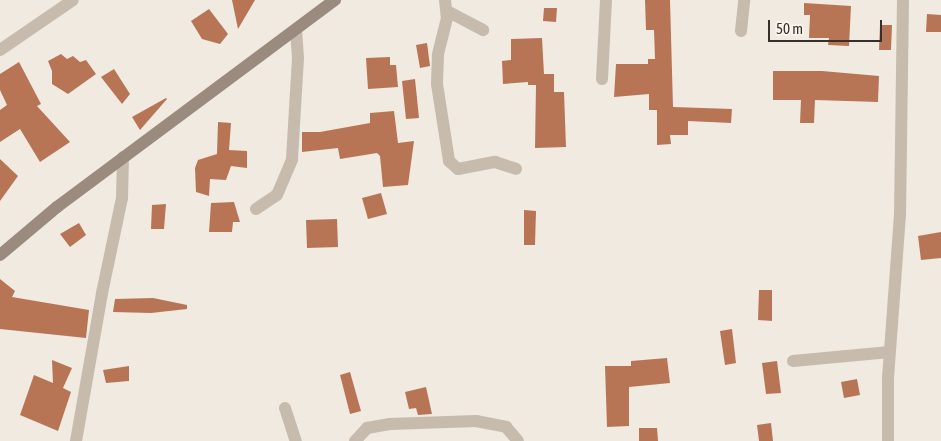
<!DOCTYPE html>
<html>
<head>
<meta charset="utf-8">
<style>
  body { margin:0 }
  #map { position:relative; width:941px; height:441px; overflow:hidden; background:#f0eae0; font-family:"Asap Condensed",sans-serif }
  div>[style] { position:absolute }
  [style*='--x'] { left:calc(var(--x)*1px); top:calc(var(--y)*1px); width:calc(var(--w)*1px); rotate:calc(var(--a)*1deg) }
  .building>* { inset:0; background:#b87556 }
  .street>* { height:12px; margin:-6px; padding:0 6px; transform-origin:6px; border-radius:6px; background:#c7bbad }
  .secondary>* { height:12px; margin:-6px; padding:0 6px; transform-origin:6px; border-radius:6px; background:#9a8b7e }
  span { translate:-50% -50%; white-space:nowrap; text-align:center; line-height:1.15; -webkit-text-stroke:4.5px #f8f3ec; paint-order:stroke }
  .scale { position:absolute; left:768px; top:20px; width:114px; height:22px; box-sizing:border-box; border:2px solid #362f2b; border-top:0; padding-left:6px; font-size:15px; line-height:18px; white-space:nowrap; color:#362f2b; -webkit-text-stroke:4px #f8f3ec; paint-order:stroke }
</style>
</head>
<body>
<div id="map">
  <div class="building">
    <i style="clip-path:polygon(232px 0,255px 0,238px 29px)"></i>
    <i style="clip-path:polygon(645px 0,670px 0,673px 107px,732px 109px,731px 123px,688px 121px,688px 135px,670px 135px,671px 144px,657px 145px,657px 110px,649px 110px,649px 94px,614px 97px,616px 64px,648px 64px,648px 59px,655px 59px,654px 30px,646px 30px)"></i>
    <i style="clip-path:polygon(804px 3px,851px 6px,849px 46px,828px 45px,829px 38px,809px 38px,810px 15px,804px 15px)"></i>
    <i style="clip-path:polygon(544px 8px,557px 8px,556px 22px,543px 21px)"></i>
    <i style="clip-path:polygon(209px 9px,228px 34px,220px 44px,202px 39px,191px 21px)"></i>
    <i style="clip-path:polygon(927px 14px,941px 15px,941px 32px,926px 32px)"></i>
    <i style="clip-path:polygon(880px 25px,892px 25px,891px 50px,879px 50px)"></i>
    <i style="clip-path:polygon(542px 38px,544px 74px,554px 74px,554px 92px,564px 92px,566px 147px,535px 148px,536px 85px,528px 85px,528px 82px,503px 84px,502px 61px,511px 60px,511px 39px)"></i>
    <i style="clip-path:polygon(427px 43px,430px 66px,420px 68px,416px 45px)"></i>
    <i style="clip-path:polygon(61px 54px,67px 59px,73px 56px,80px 62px,86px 60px,96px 74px,68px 94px,52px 84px,52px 71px,48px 61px)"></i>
    <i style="clip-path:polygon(390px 57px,390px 65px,396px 65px,398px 87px,368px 89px,366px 58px)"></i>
    <i style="clip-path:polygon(19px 62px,41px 104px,37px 106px,70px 142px,40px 162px,20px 129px,0 142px,0 110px,7px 105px,0 90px,0 74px)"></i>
    <i style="clip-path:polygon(114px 69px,130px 94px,122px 104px,101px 77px)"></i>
    <i style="clip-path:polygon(773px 71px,822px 71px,879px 76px,878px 102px,815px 100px,814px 123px,800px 123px,801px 100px,773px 100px)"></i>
    <i style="clip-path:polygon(415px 79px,419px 118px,406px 119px,402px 81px)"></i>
    <i style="clip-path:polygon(166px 98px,167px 99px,140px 130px,132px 117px)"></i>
    <i style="clip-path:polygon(394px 111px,398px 143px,414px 141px,408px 185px,383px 187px,380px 156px,377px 153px,340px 159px,338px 148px,302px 152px,302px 132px,320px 132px,370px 123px,370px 113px)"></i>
    <i style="clip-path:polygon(218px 122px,231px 123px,229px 150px,247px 151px,247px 168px,231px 166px,226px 180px,210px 179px,209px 196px,196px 192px,195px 168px,198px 160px,217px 154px)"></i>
    <i style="clip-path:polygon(0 159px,18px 176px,0 201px)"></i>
    <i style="clip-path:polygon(381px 193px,387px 214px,368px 219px,362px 198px)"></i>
    <i style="clip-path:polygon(234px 202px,240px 222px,233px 222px,232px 232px,209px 232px,211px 203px)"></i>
    <i style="clip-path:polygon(166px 204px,164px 229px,151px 229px,152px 205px)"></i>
    <i style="clip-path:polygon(524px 210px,536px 211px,535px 245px,524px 245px)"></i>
    <i style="clip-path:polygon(337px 219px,338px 247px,307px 248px,306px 220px)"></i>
    <i style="clip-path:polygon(79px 223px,86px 235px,70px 247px,60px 234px)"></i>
    <i style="clip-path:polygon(941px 232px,941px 258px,921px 260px,918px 236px)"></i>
    <i style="clip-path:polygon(0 279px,15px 291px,12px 297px,89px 310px,86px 338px,0 329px)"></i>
    <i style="clip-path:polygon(759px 290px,772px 290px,772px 321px,758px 320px)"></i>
    <i style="clip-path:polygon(153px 298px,187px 305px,187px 309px,151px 313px,113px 312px,115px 299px)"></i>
    <i style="clip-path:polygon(732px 329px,736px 363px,725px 365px,720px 331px)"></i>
    <i style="clip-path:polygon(667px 358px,670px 383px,629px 387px,629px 426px,607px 427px,605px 366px,631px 366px,631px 361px)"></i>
    <i style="clip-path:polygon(52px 360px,72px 368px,63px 388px,71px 392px,58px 431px,20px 415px,34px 375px,53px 383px)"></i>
    <i style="clip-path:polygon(777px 361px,781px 393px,766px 394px,762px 363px)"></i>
    <i style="clip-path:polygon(129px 366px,129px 381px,106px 383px,103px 370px)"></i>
    <i style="clip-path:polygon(350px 372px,361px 411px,350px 414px,340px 375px)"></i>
    <i style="clip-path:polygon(857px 379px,860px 395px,844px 398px,841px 382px)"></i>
    <i style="clip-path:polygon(426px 387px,432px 414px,418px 415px,416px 408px,409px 409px,405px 392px)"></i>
    <i style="clip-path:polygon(771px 423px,773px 441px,759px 441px,757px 425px)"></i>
    <i style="clip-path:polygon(639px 428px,657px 428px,658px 441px,639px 441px)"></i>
  </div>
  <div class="street">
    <i style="--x:445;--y:0;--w:18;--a:84"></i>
    <i style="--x:447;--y:18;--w:38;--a:104"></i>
    <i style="--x:438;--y:55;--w:29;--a:92"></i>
    <i style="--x:437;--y:84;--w:78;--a:81.1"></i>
    <i style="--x:449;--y:161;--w:12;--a:42"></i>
    <i style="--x:458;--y:169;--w:38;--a:-11"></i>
    <i style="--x:495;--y:162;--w:22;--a:18"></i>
    <i style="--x:447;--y:11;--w:41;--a:27.8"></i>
    <i style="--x:741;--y:31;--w:31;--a:-84"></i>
    <i style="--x:0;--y:50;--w:88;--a:-34.4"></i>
    <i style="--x:602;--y:79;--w:79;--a:-87.1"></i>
    <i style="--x:256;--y:209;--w:25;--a:-34"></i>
    <i style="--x:277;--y:195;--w:39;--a:-67"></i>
    <i style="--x:292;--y:159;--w:101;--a:-86.6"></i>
    <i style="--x:298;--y:58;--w:28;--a:-94"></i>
    <i style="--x:793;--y:361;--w:97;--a:-5.3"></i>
    <i style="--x:285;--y:408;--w:35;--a:72"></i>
    <i style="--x:76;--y:441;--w:150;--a:-80"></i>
    <i style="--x:102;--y:293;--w:97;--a:-78.1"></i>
    <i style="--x:122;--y:198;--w:41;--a:-88.6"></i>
    <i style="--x:355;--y:441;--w:18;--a:-47"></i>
    <i style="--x:367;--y:428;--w:23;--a:-10"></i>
    <i style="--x:390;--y:424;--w:86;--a:-2"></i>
    <i style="--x:476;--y:421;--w:31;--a:11"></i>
    <i style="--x:506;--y:427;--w:18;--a:49"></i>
    <i style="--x:888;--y:441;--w:63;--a:-90"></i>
    <i style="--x:888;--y:378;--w:163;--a:-85.8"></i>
    <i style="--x:900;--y:215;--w:215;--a:-89.2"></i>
  </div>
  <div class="secondary">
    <i style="--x:0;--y:255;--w:75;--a:-40.1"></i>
    <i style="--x:57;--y:207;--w:347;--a:-36.7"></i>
  </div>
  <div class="scale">50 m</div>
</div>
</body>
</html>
